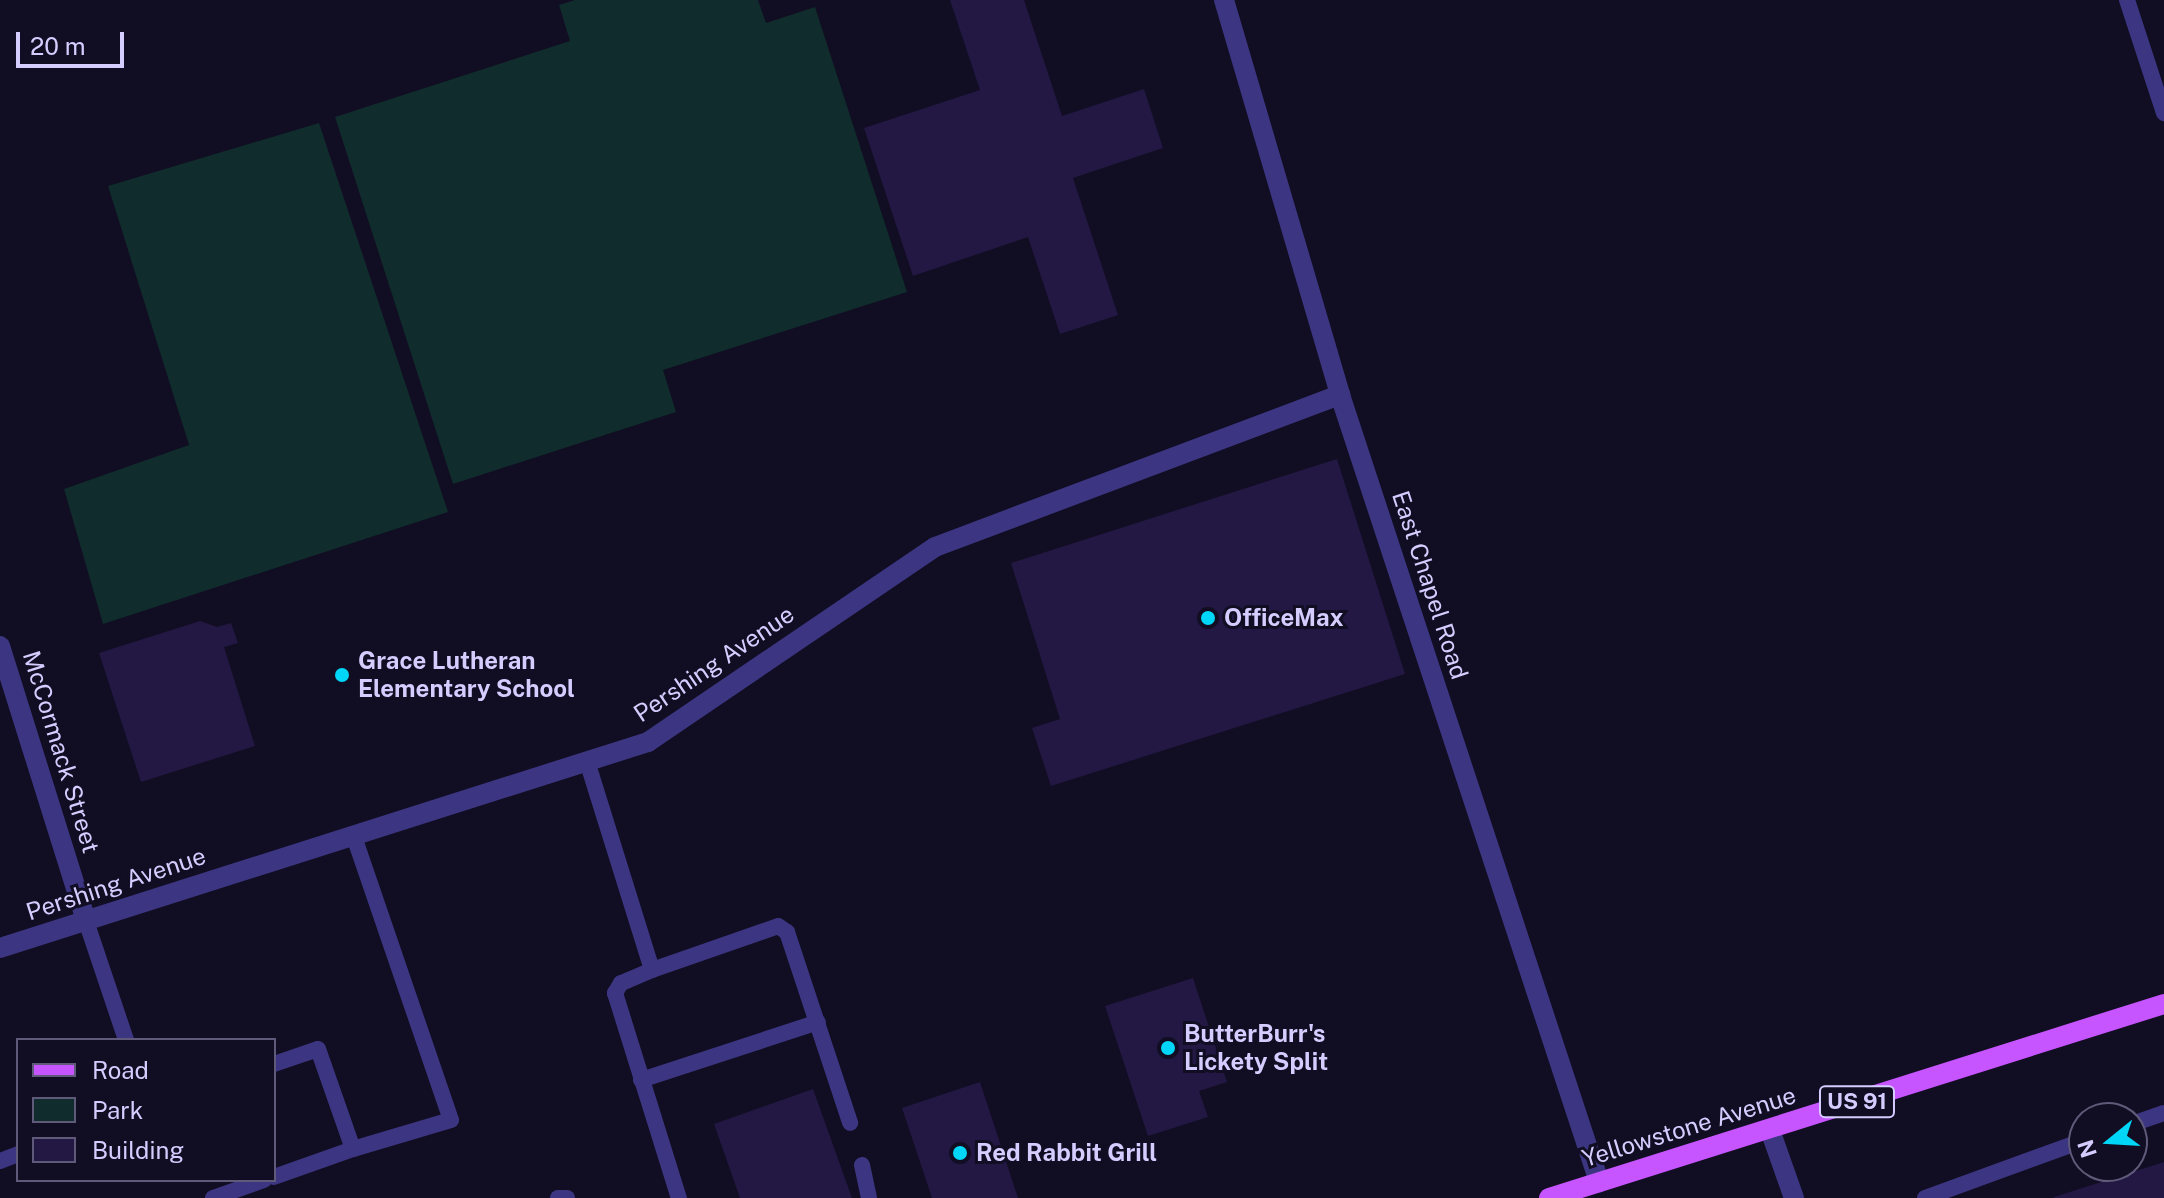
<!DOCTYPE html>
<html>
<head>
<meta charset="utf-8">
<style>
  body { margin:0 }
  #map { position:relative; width:2164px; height:1198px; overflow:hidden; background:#110d22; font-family:"Public Sans",sans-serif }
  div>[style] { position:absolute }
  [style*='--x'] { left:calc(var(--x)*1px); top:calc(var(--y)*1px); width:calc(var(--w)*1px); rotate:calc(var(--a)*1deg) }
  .green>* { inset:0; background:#102c2c }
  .building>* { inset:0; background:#231843 }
  .lane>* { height:16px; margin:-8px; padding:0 8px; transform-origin:8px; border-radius:8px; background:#3c3682 }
  .street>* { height:20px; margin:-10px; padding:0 10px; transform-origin:10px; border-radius:10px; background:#3c3682 }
  .primary>* { height:20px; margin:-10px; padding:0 10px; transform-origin:10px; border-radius:10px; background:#c654ff }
  .dots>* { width:22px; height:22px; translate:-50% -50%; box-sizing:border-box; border:4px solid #110d22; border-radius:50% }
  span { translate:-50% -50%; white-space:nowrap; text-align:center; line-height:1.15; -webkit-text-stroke:6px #110d22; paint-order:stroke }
  .shield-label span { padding:2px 6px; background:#110d22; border:2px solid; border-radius:6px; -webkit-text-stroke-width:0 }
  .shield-label { font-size:22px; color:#d5cdff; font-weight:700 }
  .street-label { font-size:24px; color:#d5cdff }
  .poi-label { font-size:24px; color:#d5cdff; font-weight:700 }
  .left { translate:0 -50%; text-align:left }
  .legend { position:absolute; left:16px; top:1038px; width:260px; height:144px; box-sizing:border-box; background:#110d22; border:2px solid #5f5a7a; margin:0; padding:10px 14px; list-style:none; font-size:24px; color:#d5cdff }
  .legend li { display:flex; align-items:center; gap:16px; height:40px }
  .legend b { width:40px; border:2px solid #5f5a7a }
  .north { position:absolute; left:2068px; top:1102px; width:80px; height:80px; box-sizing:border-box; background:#110d22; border:2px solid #5f5a7a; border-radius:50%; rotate:252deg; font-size:22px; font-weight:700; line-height:32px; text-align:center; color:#d5cdff }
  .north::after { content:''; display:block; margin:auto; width:28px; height:36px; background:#00d6f8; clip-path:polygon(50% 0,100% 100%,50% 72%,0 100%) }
  .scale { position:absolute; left:16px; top:32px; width:108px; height:36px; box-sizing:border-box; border:4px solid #d5cdff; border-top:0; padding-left:10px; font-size:24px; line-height:28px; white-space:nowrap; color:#d5cdff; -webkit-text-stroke:6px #110d22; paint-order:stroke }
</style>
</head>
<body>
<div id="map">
  <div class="green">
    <i style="clip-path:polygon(575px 0,758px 0,766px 23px,815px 7px,907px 292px,663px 370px,676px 412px,453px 484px,335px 117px,570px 41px,559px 5px)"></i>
    <i style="clip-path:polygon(319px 123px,448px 512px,103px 624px,64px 489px,189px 445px,108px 186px)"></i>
  </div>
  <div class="building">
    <i style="clip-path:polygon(950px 0,1024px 0,1062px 116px,1144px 89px,1163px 148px,1073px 178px,1118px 315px,1060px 334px,1028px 237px,913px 276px,864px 128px,980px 90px)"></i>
    <i style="clip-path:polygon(1337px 459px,1405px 674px,1051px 786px,1032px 728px,1060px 719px,1011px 563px)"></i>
    <i style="clip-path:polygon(200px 621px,217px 627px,231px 623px,238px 643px,224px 647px,255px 746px,141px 782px,99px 653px)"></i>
    <i style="clip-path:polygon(1193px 978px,1227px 1082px,1199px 1091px,1208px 1117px,1148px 1136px,1105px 1006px)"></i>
    <i style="clip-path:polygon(980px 1082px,1018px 1198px,932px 1198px,902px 1108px)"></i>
    <i style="clip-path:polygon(813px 1089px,852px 1198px,740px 1198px,714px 1124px)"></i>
    <i style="clip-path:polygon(2164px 1162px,2164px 1198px,2054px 1198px,2054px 1197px)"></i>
  </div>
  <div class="lane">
    <i style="--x:2127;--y:0;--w:119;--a:71.9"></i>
    <i style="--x:587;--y:761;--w:219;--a:72.7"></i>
    <i style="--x:652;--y:970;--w:133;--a:-19.2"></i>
    <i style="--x:778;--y:926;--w:11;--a:34"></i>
    <i style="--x:787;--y:932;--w:201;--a:71.7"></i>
    <i style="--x:86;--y:921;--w:126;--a:71.4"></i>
    <i style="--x:652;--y:970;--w:34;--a:157"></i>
    <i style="--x:621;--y:983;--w:12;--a:121"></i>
    <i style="--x:615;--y:993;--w:215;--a:72.7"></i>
    <i style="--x:274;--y:1064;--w:46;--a:-18.8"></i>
    <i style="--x:318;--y:1049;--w:106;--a:70.7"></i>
    <i style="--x:353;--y:1149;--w:84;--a:160.5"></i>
    <i style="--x:641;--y:1080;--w:186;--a:-18.1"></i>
    <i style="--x:2132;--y:1124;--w:34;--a:-19"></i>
    <i style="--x:353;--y:1149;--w:102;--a:-16.5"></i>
    <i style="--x:451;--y:1120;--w:300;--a:-108.9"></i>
    <i style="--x:0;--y:1161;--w:19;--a:-21"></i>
    <i style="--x:862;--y:1165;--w:34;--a:78"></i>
    <i style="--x:213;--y:1198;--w:54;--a:-19.4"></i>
    <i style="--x:558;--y:1198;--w:9;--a:0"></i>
    <i style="--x:1925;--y:1198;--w:169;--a:-20"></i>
  </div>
  <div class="street">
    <i style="--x:1224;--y:0;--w:412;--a:73.6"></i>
    <i style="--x:1340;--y:395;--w:829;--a:71.78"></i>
    <i style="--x:0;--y:646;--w:288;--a:72.6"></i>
    <i style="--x:0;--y:948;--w:680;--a:-17.64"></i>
    <i style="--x:648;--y:742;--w:347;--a:-34.2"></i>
    <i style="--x:935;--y:547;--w:433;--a:-20.6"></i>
    <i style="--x:1770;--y:1130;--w:72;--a:70.6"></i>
  </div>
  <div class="primary">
    <i style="--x:1549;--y:1198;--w:645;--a:-17.51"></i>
  </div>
  <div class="dots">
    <i style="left:1208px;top:618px;background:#00d6f8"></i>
    <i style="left:342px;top:675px;background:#00d6f8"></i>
    <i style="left:1168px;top:1048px;background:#00d6f8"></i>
    <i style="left:960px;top:1153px;background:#00d6f8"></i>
  </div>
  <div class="shield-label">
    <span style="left:1857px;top:1102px">US 91</span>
  </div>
  <div class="street-label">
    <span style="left:1430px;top:585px;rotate:72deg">East Chapel Road</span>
    <span style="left:714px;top:664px;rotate:-34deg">Pershing Avenue</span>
    <span style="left:61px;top:752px;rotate:73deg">McCormack Street</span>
    <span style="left:116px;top:884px;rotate:-18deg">Pershing Avenue</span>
    <span style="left:1689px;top:1127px;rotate:-17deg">Yellowstone Avenue</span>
  </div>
  <div class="poi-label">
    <span class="left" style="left:1224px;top:618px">OfficeMax</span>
    <span class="left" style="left:358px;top:675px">Grace Lutheran<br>Elementary School</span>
    <span class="left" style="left:1184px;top:1048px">ButterBurr's<br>Lickety Split</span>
    <span class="left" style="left:976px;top:1153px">Red Rabbit Grill</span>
  </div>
  <ul class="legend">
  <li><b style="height:10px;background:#c654ff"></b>Road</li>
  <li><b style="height:22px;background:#102c2c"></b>Park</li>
  <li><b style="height:22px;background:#231843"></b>Building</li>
  </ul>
  <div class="north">N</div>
  <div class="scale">20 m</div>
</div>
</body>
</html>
